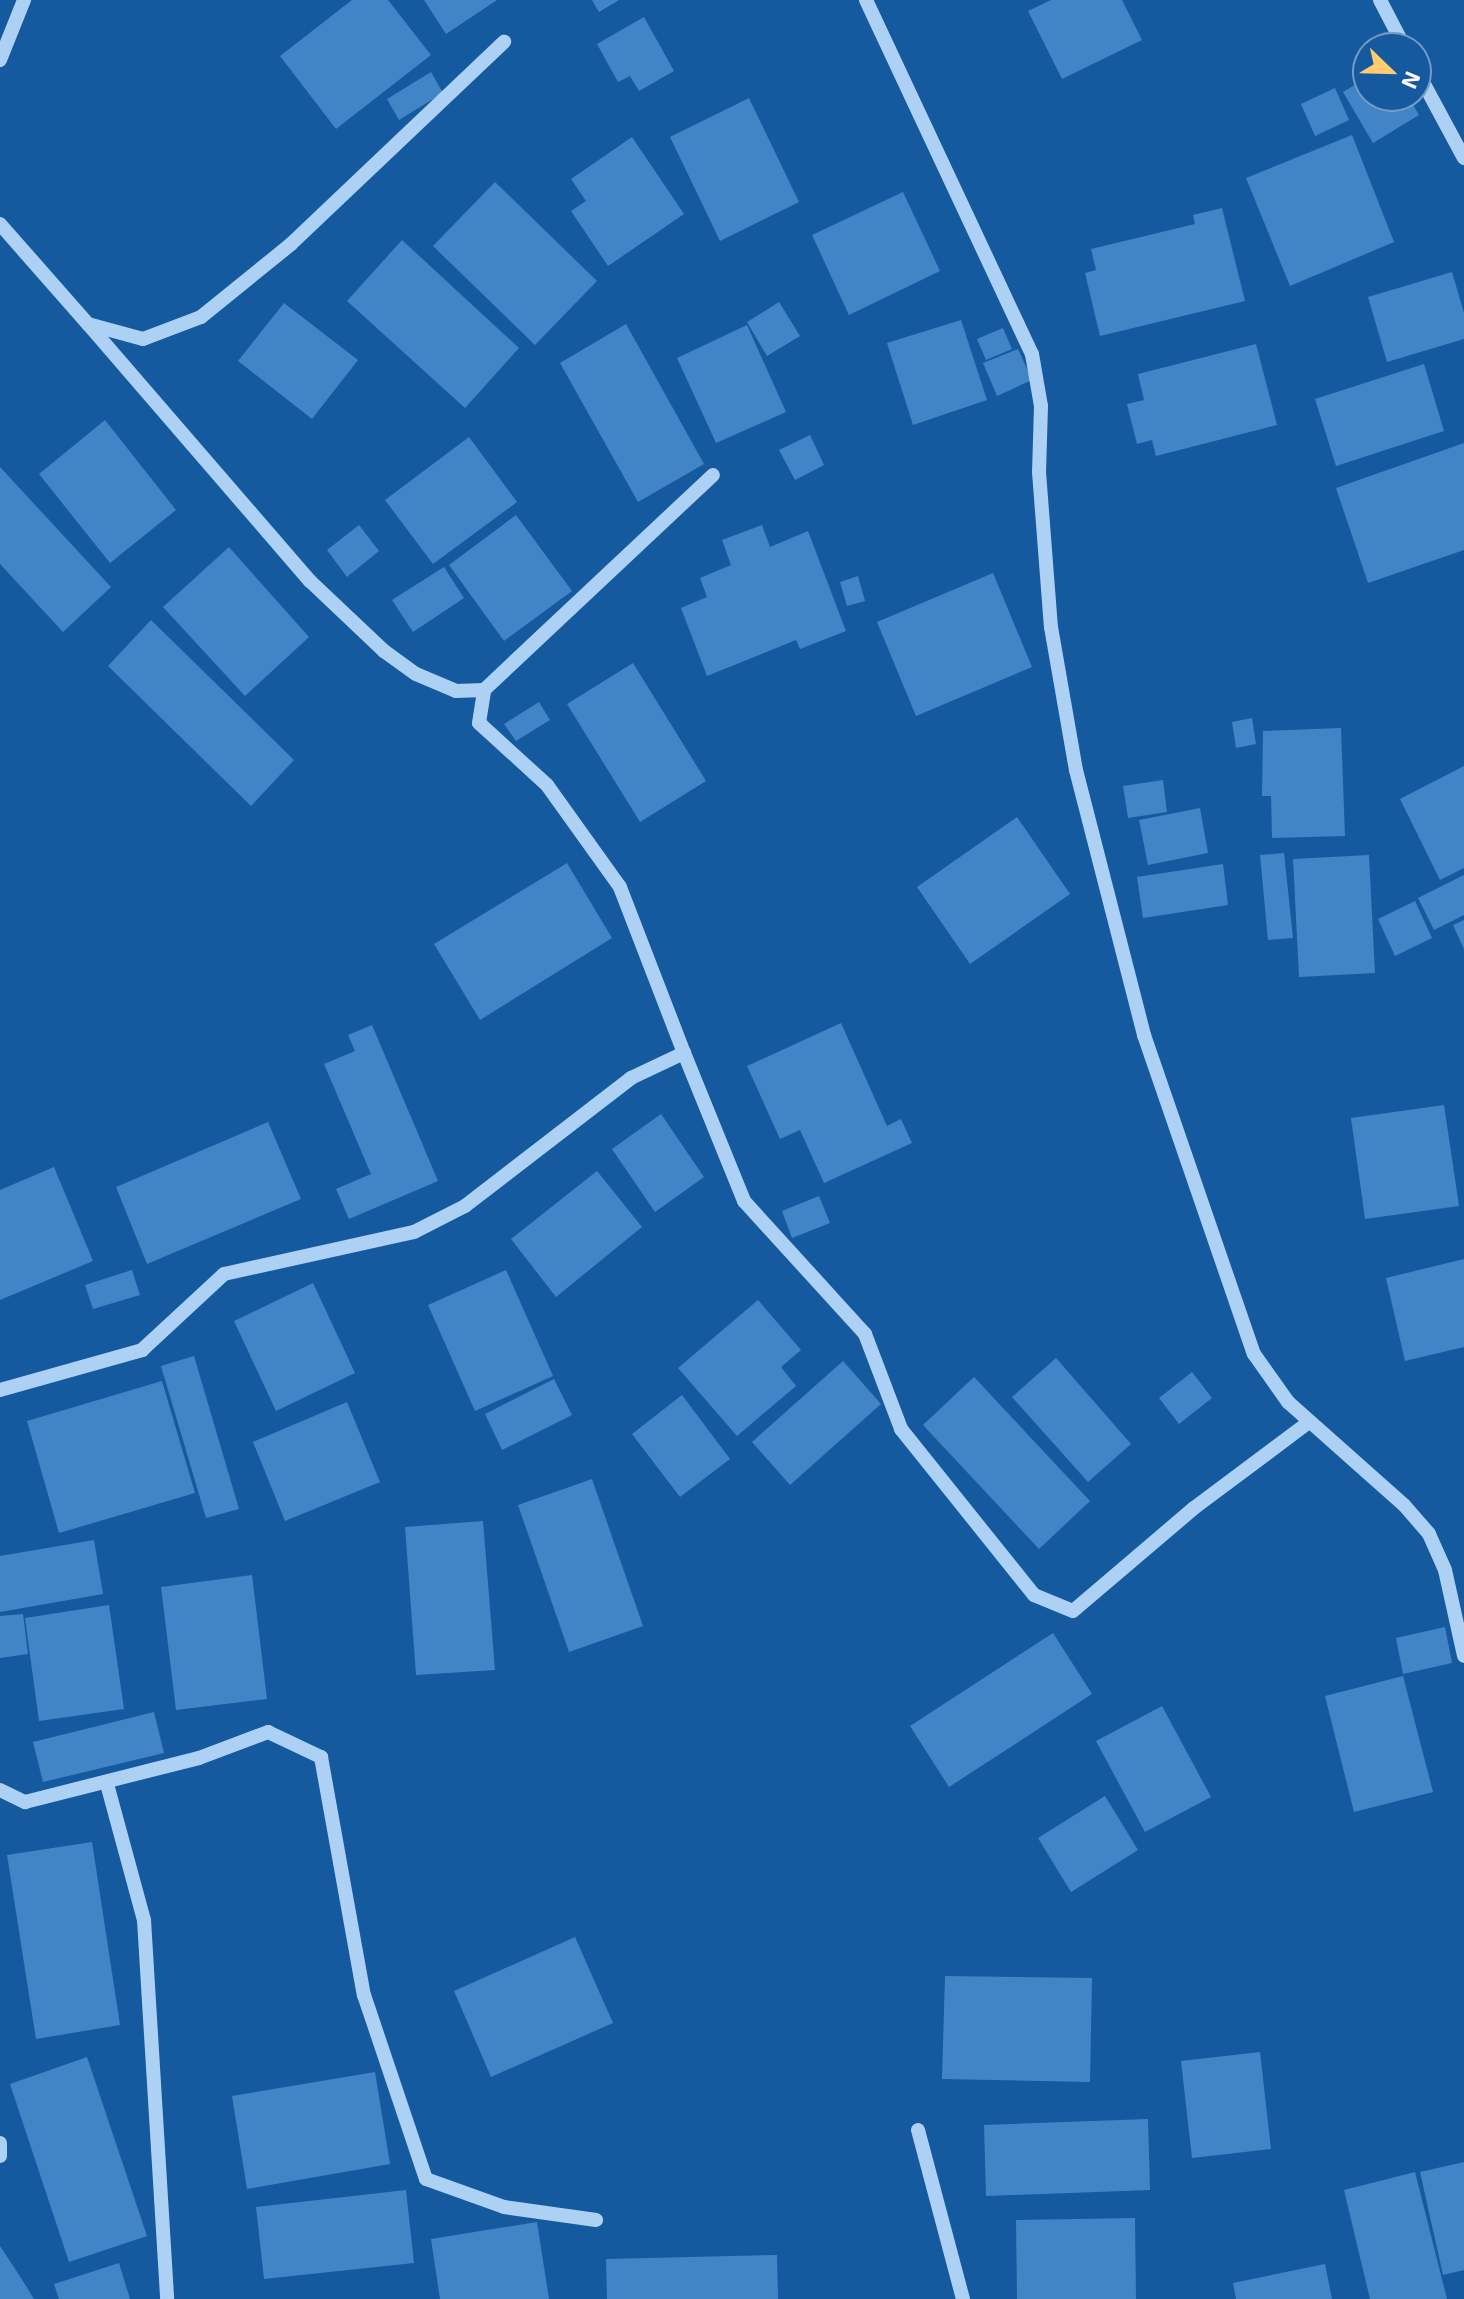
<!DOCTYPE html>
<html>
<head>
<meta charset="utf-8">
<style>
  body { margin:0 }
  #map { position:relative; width:1464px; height:2299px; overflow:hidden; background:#15599f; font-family:"Exo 2",sans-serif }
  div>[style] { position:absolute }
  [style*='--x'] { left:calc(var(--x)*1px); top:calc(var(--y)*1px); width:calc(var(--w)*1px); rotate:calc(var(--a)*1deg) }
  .building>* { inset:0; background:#4285c7 }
  .minor>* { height:14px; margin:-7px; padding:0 7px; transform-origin:7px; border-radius:7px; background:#add1f4 }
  span { translate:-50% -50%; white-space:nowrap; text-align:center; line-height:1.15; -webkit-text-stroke:6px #15599f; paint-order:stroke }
  .north { position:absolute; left:1352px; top:32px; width:80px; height:80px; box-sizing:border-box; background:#15599f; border:2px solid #739bc5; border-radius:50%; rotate:113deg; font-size:22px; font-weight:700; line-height:32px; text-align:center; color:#fff }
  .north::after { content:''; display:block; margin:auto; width:28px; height:36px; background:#ffcd70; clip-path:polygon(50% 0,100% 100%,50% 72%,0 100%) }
</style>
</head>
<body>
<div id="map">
  <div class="building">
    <i style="clip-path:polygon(352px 0,388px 0,431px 55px,336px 129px,280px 56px)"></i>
    <i style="clip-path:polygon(424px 0,497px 0,446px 34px)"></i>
    <i style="clip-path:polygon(592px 0,619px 0,599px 12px)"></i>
    <i style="clip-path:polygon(1051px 0,1122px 0,1142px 40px,1062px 79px,1028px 11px)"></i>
    <i style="clip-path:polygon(644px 17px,674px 71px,639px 91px,630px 76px,618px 82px,597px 44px)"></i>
    <i style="clip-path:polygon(431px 72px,443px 93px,399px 120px,387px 99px)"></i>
    <i style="clip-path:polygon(1368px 77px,1368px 96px,1408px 96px,1419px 115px,1373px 143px,1343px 92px)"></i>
    <i style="clip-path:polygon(1335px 88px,1349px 120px,1315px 136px,1301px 104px)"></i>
    <i style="clip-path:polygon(749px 98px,799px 202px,720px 241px,670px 137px)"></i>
    <i style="clip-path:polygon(1352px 135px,1394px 242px,1290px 286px,1246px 178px)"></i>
    <i style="clip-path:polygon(632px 137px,684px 214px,608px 266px,571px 211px,586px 201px,571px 179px)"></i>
    <i style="clip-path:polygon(495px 182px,597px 281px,535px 345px,433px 246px)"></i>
    <i style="clip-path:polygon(903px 192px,940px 271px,849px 315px,812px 235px)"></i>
    <i style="clip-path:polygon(1222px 208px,1245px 301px,1100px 336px,1085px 273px,1096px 270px,1091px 249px,1195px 224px,1193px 215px)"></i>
    <i style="clip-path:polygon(402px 240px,519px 348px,465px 408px,347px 301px)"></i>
    <i style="clip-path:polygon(1452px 272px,1464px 313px,1464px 339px,1387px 362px,1368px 297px)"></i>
    <i style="clip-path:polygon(779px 302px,800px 336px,767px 356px,747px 322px)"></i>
    <i style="clip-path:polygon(284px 303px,358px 360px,312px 419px,238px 361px)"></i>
    <i style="clip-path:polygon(961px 320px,987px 400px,913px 425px,887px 343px)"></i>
    <i style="clip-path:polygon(626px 324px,704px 464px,638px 502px,560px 363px)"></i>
    <i style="clip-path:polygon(747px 325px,786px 412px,716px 443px,677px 358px)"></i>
    <i style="clip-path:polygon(1003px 328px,1012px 349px,986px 360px,977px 339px)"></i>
    <i style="clip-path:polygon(1256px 344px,1277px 425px,1156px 456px,1152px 440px,1137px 444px,1127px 404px,1144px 400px,1138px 374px)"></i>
    <i style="clip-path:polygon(1018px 349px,1032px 380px,997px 396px,983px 363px)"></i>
    <i style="clip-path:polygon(1424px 364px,1444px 431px,1336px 466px,1315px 399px)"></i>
    <i style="clip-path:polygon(105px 420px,176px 510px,110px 563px,39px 474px)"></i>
    <i style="clip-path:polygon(810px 435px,824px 465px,795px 480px,779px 450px)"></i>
    <i style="clip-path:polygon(469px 437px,517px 502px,433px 564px,385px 500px)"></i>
    <i style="clip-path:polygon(1464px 443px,1464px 550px,1368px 583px,1336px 488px)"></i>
    <i style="clip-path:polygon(0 467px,111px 587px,63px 632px,0 564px)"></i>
    <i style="clip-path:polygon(516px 515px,572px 591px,504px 641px,449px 565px)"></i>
    <i style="clip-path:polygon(359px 525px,379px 551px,347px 577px,327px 550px)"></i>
    <i style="clip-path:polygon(762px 525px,770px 547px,808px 531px,846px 631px,800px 649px,796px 640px,707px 676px,681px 608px,707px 597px,700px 578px,731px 565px,722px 540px)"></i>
    <i style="clip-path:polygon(229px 547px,309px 637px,245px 696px,163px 607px)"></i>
    <i style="clip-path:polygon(444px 567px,464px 598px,413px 632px,392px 600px)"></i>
    <i style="clip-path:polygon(993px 573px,1032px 667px,916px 716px,877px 622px)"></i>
    <i style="clip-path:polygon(858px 576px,865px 601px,847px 606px,840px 582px)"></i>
    <i style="clip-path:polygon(151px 620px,294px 760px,251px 806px,108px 666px)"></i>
    <i style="clip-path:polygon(633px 663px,706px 781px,640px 822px,567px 704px)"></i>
    <i style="clip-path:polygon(539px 702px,550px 720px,516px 741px,504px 724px)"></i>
    <i style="clip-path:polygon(1252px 718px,1256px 744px,1236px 748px,1232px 722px)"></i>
    <i style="clip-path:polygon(1341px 728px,1345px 836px,1272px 838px,1271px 796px,1262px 796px,1263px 731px)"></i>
    <i style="clip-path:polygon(1464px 766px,1464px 868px,1440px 880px,1400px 799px)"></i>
    <i style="clip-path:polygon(1163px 780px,1167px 812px,1128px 818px,1123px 786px)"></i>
    <i style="clip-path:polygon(1200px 808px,1208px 853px,1148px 865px,1139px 820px)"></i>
    <i style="clip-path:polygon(1017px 817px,1070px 894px,970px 964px,917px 887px)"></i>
    <i style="clip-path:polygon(1284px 853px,1293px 938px,1268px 940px,1260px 855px)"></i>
    <i style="clip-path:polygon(1369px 855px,1375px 973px,1299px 977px,1293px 859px)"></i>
    <i style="clip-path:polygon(567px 863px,612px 938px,480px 1020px,434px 944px)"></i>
    <i style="clip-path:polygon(1223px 864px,1228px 905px,1143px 918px,1137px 877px)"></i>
    <i style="clip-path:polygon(1464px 875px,1464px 915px,1434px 930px,1418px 898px)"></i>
    <i style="clip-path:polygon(1415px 901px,1432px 938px,1395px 956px,1378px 919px)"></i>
    <i style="clip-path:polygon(1464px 920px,1464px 949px,1453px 925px)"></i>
    <i style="clip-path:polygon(841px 1023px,887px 1126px,901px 1119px,912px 1143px,824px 1183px,800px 1130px,780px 1139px,747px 1066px)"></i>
    <i style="clip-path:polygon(372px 1025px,438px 1181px,349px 1219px,336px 1189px,371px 1174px,324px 1064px,355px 1051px,348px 1035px)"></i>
    <i style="clip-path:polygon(1444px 1105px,1459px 1206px,1365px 1219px,1351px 1118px)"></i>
    <i style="clip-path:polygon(661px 1114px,704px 1177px,655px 1212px,612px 1149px)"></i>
    <i style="clip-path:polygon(268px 1122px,301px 1199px,147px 1264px,116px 1187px)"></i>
    <i style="clip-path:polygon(54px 1167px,93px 1261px,0 1300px,0 1190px)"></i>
    <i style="clip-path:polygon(597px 1171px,642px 1227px,556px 1297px,511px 1239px)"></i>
    <i style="clip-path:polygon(819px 1196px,830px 1223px,792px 1238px,782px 1211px)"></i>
    <i style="clip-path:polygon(1464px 1259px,1464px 1347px,1405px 1361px,1386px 1278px)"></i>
    <i style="clip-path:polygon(132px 1270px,140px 1295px,93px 1309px,85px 1285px)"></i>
    <i style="clip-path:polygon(506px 1270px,553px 1376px,475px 1411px,428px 1305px)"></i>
    <i style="clip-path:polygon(313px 1283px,355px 1373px,276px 1411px,234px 1321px)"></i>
    <i style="clip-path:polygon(758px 1300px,801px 1350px,781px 1367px,796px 1386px,737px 1436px,678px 1368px)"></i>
    <i style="clip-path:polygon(194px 1356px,239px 1509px,206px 1518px,161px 1366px)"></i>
    <i style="clip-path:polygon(1056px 1358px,1131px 1444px,1088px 1482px,1012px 1397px)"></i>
    <i style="clip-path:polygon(843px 1361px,881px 1404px,790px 1485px,752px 1442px)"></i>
    <i style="clip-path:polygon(1192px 1372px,1212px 1398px,1179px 1424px,1159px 1398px)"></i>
    <i style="clip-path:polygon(974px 1377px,1090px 1501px,1039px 1549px,923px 1425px)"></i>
    <i style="clip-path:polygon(554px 1379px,572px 1415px,502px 1450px,485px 1414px)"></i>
    <i style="clip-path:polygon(162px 1381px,195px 1493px,59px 1533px,27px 1421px)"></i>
    <i style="clip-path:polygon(682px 1395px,730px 1459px,680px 1497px,632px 1434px)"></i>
    <i style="clip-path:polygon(347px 1402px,380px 1482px,285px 1521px,253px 1442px)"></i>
    <i style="clip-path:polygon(592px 1479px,643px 1626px,569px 1652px,518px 1505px)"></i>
    <i style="clip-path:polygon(483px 1521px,495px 1670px,416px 1675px,405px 1527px)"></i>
    <i style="clip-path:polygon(94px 1540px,103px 1594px,0 1612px,0 1556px)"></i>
    <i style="clip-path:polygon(252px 1575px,267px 1699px,176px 1710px,161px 1587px)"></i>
    <i style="clip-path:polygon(109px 1605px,124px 1709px,39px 1721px,25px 1618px)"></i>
    <i style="clip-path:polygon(23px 1614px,28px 1654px,0 1658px,0 1616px)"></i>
    <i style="clip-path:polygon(1445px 1627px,1452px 1663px,1403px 1674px,1396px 1638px)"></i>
    <i style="clip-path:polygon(1053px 1633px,1092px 1694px,949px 1787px,910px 1726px)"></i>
    <i style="clip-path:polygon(1403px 1676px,1433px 1792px,1354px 1812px,1325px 1696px)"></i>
    <i style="clip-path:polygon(1162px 1706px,1211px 1797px,1145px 1832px,1096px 1741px)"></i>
    <i style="clip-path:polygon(154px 1712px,164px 1753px,43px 1782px,33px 1742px)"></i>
    <i style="clip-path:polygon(1105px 1796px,1138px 1850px,1071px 1892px,1038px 1838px)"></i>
    <i style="clip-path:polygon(92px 1842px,120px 2025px,36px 2039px,7px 1855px)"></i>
    <i style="clip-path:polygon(575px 1937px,613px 2023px,491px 2077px,454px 1991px)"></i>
    <i style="clip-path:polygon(945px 1976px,1092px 1978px,1090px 2082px,942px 2079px)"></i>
    <i style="clip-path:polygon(1260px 2052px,1271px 2149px,1192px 2158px,1181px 2061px)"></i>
    <i style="clip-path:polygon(87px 2057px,147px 2236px,69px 2262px,10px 2084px)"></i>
    <i style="clip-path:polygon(375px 2072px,390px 2164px,247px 2189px,232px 2096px)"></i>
    <i style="clip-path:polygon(1148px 2119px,1150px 2190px,986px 2196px,984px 2125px)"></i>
    <i style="clip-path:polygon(1464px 2162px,1464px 2270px,1443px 2275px,1420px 2172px)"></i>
    <i style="clip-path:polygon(1415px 2172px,1447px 2299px,1370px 2299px,1344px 2190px)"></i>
    <i style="clip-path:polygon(406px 2190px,414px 2263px,264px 2279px,256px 2207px)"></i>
    <i style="clip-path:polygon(1135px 2218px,1136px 2299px,1017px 2299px,1016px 2220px)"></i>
    <i style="clip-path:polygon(537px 2222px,549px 2299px,440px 2299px,431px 2239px)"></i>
    <i style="clip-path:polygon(0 2246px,21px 2278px,34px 2299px,0 2299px)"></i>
    <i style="clip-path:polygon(777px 2255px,778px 2299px,607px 2299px,606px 2259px)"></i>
    <i style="clip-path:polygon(119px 2263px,130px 2299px,59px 2299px,54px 2284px)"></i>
    <i style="clip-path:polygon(1325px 2264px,1332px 2299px,1236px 2299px,1233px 2283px)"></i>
  </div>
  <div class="minor">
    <i style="--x:866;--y:0;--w:391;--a:64.9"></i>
    <i style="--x:1032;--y:354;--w:53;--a:80.2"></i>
    <i style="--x:1041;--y:406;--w:66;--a:91.7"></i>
    <i style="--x:1039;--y:472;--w:155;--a:85.6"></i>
    <i style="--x:1051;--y:627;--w:145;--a:80.1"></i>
    <i style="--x:1076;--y:770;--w:274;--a:75.6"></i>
    <i style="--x:1144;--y:1035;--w:337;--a:71"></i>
    <i style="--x:1254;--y:1354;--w:59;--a:54.7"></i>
    <i style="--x:1288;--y:1402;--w:155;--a:41.6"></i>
    <i style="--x:1404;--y:1505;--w:38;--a:49"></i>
    <i style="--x:1429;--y:1534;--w:39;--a:66"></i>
    <i style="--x:1445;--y:1570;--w:88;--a:77.5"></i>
    <i style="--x:1380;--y:0;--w:54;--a:62.5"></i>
    <i style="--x:0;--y:60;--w:65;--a:-68.2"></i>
    <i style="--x:1416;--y:69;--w:101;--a:61.7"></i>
    <i style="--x:0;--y:224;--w:133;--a:48.7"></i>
    <i style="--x:88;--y:324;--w:57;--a:15.3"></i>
    <i style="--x:143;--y:339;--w:62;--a:-20.8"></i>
    <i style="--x:201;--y:317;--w:116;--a:-39"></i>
    <i style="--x:291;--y:244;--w:294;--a:-43.5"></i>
    <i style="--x:88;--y:324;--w:340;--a:49.2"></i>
    <i style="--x:310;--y:581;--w:102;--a:43.4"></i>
    <i style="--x:384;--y:651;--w:39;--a:36"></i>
    <i style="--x:416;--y:674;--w:43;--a:23"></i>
    <i style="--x:456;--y:691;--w:28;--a:-2"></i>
    <i style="--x:484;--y:690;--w:314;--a:-43.2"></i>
    <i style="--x:684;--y:1053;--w:160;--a:67.9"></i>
    <i style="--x:744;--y:1201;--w:180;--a:47.7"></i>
    <i style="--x:865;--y:1334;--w:102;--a:69.2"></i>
    <i style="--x:901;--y:1429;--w:213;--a:51.3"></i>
    <i style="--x:1034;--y:1595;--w:42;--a:22.3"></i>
    <i style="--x:1073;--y:1611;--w:159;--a:-40.4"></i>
    <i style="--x:1194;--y:1508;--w:144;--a:-36.8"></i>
    <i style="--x:0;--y:1390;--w:148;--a:-15.7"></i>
    <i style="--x:142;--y:1350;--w:112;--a:-42.8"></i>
    <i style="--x:224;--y:1274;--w:195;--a:-12.5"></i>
    <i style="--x:414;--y:1232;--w:57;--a:-27"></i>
    <i style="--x:465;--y:1206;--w:210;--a:-37.6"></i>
    <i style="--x:631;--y:1078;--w:59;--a:-25.3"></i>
    <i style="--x:684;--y:1053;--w:178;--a:-111.1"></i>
    <i style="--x:620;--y:887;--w:125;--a:-125.6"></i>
    <i style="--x:547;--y:785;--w:92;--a:-137.6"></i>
    <i style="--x:479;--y:723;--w:33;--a:-81"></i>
    <i style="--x:107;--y:1784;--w:141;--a:74.8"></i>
    <i style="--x:144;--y:1920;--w:380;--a:86.5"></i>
    <i style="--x:0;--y:1790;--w:28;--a:26"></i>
    <i style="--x:25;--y:1802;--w:179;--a:-14.2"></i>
    <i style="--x:199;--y:1758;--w:74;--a:-20.6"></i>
    <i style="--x:268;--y:1732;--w:59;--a:25.3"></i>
    <i style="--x:321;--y:1757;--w:242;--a:79.8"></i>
    <i style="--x:364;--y:1995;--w:194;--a:71.4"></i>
    <i style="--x:426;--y:2179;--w:83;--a:19.7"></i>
    <i style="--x:504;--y:2207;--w:93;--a:8"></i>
    <i style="--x:918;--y:2130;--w:175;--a:75.1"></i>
    <i style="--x:0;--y:2143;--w:13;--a:90"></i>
  </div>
  <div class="north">N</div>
</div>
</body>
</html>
